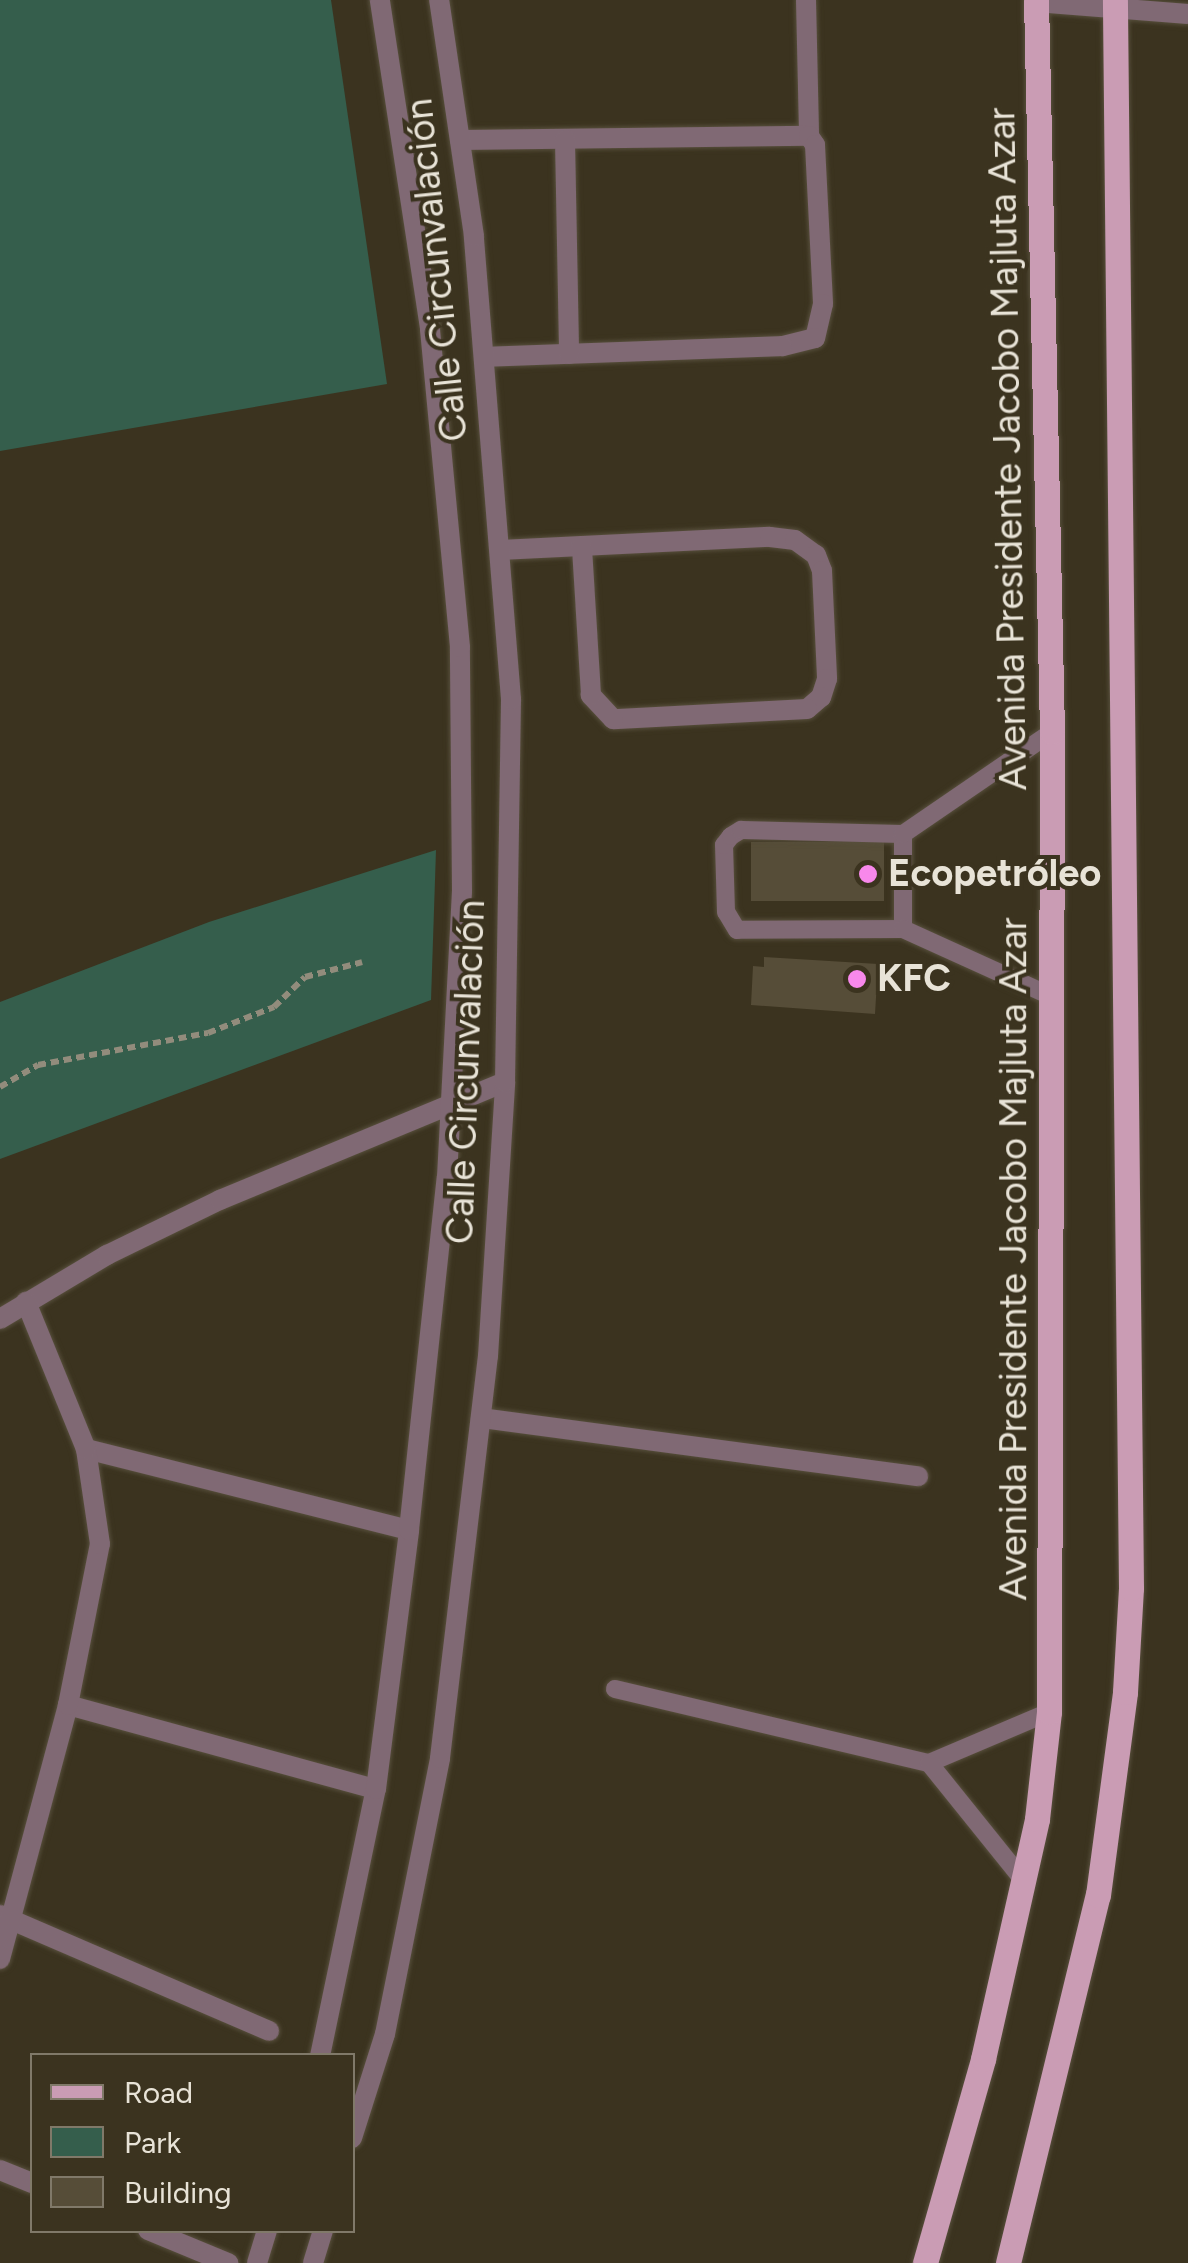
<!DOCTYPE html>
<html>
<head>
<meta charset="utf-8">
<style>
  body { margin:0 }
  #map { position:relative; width:1188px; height:2263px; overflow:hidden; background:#3b331f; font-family:Figtree,sans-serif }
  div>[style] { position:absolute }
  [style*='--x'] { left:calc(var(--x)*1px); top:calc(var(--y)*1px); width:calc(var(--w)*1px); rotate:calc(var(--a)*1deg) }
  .green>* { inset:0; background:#355e4c }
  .building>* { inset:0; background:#564d38 }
  .path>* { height:6px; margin-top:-3px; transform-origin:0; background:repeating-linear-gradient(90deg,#928c7c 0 8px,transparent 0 13px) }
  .roads { filter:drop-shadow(0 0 2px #574f3c) drop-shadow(0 0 2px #574f3c) }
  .service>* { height:18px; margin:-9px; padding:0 9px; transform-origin:9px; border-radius:9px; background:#806974 }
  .minor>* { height:20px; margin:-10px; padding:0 10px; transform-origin:10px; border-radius:10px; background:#806974 }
  .primary>* { height:25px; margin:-12.5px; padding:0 12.5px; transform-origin:12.5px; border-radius:12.5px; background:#ca9cb4 }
  .dots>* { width:28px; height:28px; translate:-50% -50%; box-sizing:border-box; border:5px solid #3b331f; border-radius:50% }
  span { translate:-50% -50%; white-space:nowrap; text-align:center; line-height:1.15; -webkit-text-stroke:8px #3b331f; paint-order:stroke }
  .street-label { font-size:38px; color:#e8e3d7 }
  .poi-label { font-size:38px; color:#e8e3d7; font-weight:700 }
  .left { translate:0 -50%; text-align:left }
  .legend { position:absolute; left:30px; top:2053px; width:325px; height:180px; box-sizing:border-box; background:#3b331f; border:2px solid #807969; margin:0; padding:12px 18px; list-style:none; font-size:30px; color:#e8e3d7 }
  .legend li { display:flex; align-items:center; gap:20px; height:50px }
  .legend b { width:50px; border:2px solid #807969 }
</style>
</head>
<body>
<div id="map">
  <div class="green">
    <i style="clip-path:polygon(0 0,331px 0,387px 384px,0 451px)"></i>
    <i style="clip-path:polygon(436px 850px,431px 1000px,0 1159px,0 1002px,209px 922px)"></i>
  </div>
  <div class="building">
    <i style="clip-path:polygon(751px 842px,884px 842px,884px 901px,751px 901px)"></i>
    <i style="clip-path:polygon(764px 957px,878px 964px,875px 1014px,751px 1005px,753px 966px,764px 967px)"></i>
  </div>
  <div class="path">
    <i style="--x:0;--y:1087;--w:44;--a:-30.1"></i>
    <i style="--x:38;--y:1065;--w:173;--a:-10.7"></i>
    <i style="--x:208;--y:1033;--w:71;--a:-21.5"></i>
    <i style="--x:274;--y:1007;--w:43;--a:-44.1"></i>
    <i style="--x:305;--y:977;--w:59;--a:-14.7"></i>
  </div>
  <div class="roads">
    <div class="service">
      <i style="--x:903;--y:834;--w:95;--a:90"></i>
      <i style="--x:903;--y:929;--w:166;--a:179.7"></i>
      <i style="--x:737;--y:930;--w:21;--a:-121"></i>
      <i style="--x:726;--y:912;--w:67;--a:-91.7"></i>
      <i style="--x:724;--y:845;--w:11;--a:-52"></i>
      <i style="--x:731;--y:836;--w:12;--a:-31"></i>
      <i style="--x:741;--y:830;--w:162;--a:1.4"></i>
      <i style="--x:903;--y:834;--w:181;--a:-34.4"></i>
      <i style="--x:903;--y:929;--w:162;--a:24.4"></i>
      <i style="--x:615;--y:1689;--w:323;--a:13.3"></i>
      <i style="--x:929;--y:1763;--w:130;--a:-23"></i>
      <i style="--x:929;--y:1763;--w:150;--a:51.2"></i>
    </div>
    <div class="minor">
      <i style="--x:806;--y:0;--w:136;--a:88.7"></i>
      <i style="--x:1036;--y:2;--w:152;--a:4.5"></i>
      <i style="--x:460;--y:140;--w:349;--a:-0.7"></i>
      <i style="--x:809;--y:136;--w:11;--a:56"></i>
      <i style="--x:815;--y:145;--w:159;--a:87.1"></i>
      <i style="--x:823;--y:304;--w:35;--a:103"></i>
      <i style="--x:815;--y:338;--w:34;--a:166"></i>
      <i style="--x:782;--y:346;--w:298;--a:177.9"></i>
      <i style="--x:565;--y:140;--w:214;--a:88.9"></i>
      <i style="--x:500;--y:550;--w:270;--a:-2.8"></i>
      <i style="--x:770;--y:537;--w:25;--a:7"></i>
      <i style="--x:795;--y:540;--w:26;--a:36"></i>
      <i style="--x:816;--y:555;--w:17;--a:69"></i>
      <i style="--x:822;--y:571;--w:108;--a:87.3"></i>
      <i style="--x:827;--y:679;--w:19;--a:108"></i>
      <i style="--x:821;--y:697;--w:18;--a:139"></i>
      <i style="--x:807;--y:709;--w:194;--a:177"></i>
      <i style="--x:613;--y:719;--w:33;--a:-133"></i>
      <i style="--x:591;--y:695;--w:149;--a:-93.5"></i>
      <i style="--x:0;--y:1319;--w:125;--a:-30.9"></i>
      <i style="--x:107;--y:1255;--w:126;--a:-26"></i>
      <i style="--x:220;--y:1200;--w:308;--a:-22.5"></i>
      <i style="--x:481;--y:1418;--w:441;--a:7.6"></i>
      <i style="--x:86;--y:1449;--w:333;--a:14.1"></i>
      <i style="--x:68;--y:1705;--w:319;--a:15.3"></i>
      <i style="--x:0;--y:1915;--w:293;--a:23.3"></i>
      <i style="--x:0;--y:1959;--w:263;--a:-75"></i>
      <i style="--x:68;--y:1705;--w:164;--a:-78.8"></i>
      <i style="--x:100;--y:1544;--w:96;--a:-98.4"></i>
      <i style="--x:86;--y:1449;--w:159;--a:-112.2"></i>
      <i style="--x:320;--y:2056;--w:273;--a:-78.2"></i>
      <i style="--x:376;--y:1789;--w:261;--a:-82.7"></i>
      <i style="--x:409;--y:1530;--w:355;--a:-83.9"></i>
      <i style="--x:447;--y:1177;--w:286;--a:-87"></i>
      <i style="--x:462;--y:891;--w:244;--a:-90.5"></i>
      <i style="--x:460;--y:647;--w:320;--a:-95.4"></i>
      <i style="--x:430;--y:328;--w:332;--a:-98.7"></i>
      <i style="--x:352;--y:2138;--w:109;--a:-72.4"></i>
      <i style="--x:385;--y:2034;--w:281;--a:-78.7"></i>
      <i style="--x:440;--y:1758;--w:405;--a:-83.2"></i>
      <i style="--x:488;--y:1356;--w:275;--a:-86.4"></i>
      <i style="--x:505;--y:1082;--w:383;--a:-89.1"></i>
      <i style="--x:511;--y:699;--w:464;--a:-94.6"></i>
      <i style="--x:474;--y:236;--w:239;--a:-98.4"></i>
      <i style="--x:0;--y:2170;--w:35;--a:22"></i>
      <i style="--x:148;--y:2230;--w:87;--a:22.4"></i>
      <i style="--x:257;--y:2263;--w:34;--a:-73"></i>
      <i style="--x:313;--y:2263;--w:34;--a:-73"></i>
    </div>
    <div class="primary">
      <i style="--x:925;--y:2263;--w:212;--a:-74.1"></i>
      <i style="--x:983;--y:2059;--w:246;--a:-77.3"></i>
      <i style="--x:1037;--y:1819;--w:108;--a:-83.6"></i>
      <i style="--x:1049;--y:1712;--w:980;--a:-89.82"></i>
      <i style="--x:1052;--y:732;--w:732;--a:-91.25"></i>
      <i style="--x:1008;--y:2263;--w:379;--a:-76.3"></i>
      <i style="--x:1098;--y:1895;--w:205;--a:-82.4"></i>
      <i style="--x:1125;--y:1692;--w:104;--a:-86.7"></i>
      <i style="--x:1131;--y:1588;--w:1588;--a:-90.58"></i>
    </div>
  </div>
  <div class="dots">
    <i style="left:868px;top:874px;background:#f888eb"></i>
    <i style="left:857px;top:979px;background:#f888eb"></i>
  </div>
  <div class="street-label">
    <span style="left:437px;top:270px;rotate:-96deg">Calle Circunvalación</span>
    <span style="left:1008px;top:449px;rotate:-91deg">Avenida Presidente Jacobo Majluta Azar</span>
    <span style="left:466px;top:1072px;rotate:-88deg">Calle Circunvalación</span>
    <span style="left:1014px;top:1259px;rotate:-90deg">Avenida Presidente Jacobo Majluta Azar</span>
  </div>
  <div class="poi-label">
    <span class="left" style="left:888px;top:874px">Ecopetróleo</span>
    <span class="left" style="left:877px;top:979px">KFC</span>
  </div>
  <ul class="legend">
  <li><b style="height:12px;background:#ca9cb4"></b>Road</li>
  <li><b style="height:28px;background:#355e4c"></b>Park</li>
  <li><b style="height:28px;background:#564d38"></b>Building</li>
  </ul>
</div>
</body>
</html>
